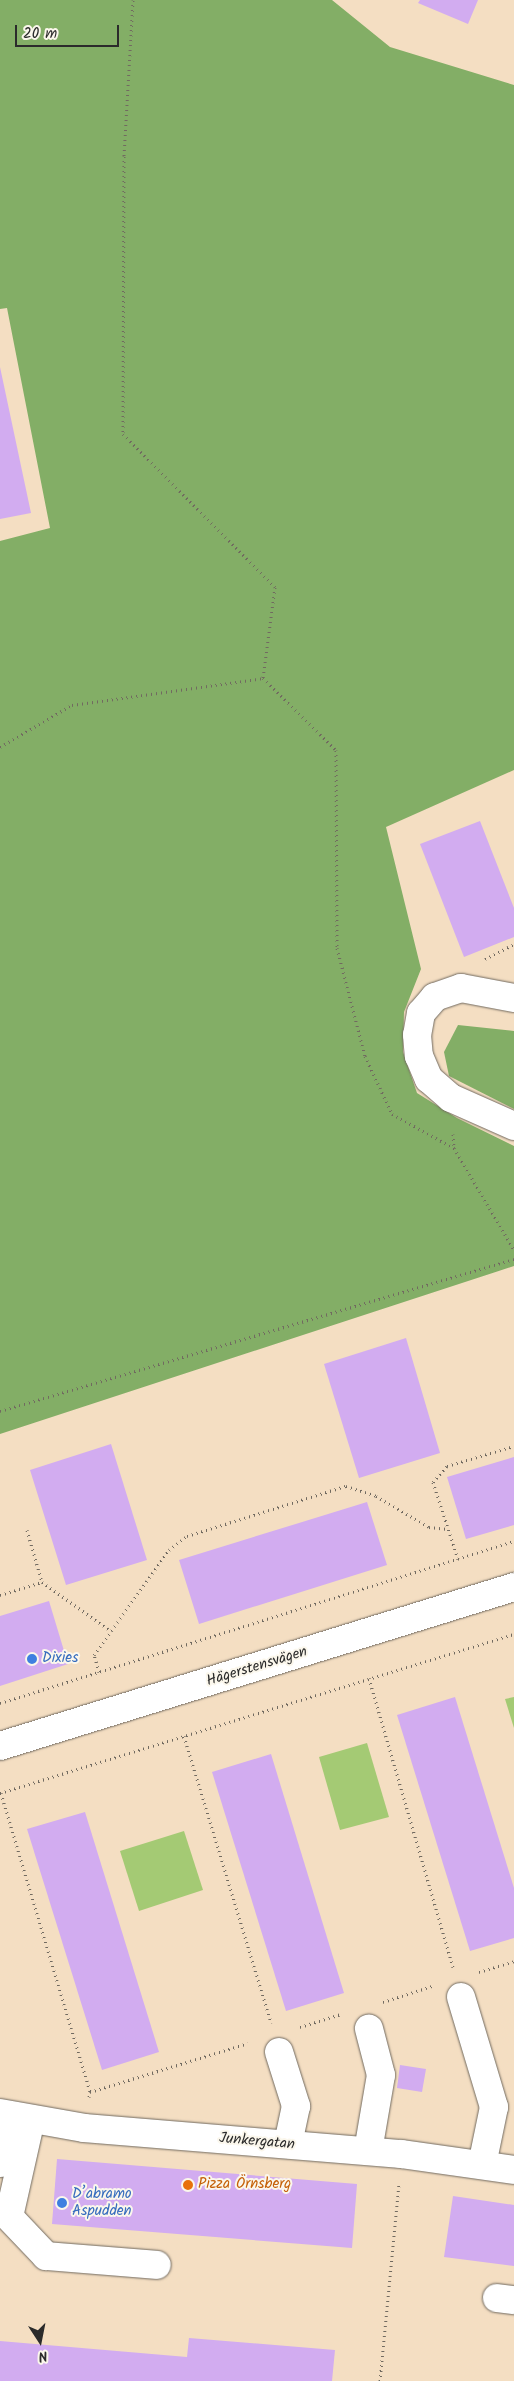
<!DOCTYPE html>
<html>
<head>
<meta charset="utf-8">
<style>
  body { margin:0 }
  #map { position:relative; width:514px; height:2381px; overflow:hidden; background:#f4dec2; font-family:Kalam,sans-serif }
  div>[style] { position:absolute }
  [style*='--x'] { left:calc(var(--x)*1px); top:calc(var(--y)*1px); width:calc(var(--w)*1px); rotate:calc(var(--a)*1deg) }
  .green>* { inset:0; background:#a4ca74 }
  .forest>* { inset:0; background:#83ae66 }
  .building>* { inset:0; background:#d2acf0 }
  .path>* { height:3px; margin-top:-1.5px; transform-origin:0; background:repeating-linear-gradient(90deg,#716a60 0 1px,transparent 0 5px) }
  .roads { filter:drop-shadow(0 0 1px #716a60) drop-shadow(0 0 1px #716a60) }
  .minor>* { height:28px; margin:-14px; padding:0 14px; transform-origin:14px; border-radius:14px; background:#fff }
  .dots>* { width:14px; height:14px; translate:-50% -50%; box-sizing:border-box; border:2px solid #fbf7ec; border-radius:50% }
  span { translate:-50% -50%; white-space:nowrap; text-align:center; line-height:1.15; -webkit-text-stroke:4px #fbf7ec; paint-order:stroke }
  .shop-label { font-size:15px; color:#366cbe }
  .left { translate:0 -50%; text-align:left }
  .street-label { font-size:15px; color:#2b2b2b }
  .food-label { font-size:15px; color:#c56008 }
  .north { position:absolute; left:15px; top:2316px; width:50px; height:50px; -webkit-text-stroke:4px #fbf7ec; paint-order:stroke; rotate:169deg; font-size:14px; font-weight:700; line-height:20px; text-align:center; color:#2b2b2b }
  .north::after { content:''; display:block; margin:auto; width:18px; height:22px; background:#2b2b2b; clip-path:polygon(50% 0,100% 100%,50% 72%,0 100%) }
  .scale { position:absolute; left:15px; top:25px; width:104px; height:22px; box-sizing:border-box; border:2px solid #2b2b2b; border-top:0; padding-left:6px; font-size:15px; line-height:18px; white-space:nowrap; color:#2b2b2b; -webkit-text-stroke:4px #fbf7ec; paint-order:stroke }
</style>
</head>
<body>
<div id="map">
  <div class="green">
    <i style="clip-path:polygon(514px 1697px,514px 1728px,505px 1699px)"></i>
    <i style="clip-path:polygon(367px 1743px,389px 1817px,340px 1830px,319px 1757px)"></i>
    <i style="clip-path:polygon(184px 1831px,203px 1890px,139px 1911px,120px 1851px)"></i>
  </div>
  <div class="forest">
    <i style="clip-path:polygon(0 0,332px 0,390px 47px,514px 85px,514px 770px,386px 827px,421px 969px,404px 1012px,403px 1052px,417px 1093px,457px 1118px,514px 1146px,514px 1266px,0 1434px,0 541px,50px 528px,7px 308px,0 309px)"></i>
    <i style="clip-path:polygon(458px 1025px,514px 1031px,514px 1109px,449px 1076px,444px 1052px)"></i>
  </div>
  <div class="building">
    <i style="clip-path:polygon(420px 0,478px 0,468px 24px,418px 3px)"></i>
    <i style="clip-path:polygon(0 367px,31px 513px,0 519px)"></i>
    <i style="clip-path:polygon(480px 821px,514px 908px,514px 937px,464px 957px,420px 844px)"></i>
    <i style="clip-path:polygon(406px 1338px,440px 1453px,359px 1478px,324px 1364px)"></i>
    <i style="clip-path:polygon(111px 1444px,147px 1560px,66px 1585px,30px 1470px)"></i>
    <i style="clip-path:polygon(514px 1457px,514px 1525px,466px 1539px,447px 1477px)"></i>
    <i style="clip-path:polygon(367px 1502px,387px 1565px,199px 1624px,179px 1560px)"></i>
    <i style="clip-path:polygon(49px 1601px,68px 1664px,0 1686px,0 1616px)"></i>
    <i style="clip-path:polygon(455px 1697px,514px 1888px,514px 1938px,470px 1951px,397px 1715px)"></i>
    <i style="clip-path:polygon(271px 1754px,344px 1993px,286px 2011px,212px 1772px)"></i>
    <i style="clip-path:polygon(85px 1812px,159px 2052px,102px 2070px,27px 1829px)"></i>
    <i style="clip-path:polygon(400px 2065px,426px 2069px,422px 2092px,397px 2088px)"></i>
    <i style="clip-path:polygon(57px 2159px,357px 2184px,352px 2248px,52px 2224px)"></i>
    <i style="clip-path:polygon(453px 2196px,514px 2205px,514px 2266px,444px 2257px)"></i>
    <i style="clip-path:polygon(189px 2338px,335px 2350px,332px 2381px,0 2381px,0 2341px,187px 2357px)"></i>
  </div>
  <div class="path">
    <i style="--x:133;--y:0;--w:156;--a:93.3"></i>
    <i style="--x:124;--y:156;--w:278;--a:90.2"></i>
    <i style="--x:123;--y:434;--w:216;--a:45.2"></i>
    <i style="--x:275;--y:587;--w:92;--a:97.5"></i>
    <i style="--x:263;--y:678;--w:103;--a:44.6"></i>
    <i style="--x:336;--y:750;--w:198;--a:89.7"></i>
    <i style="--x:337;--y:948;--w:112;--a:75.5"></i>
    <i style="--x:365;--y:1056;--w:64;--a:65"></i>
    <i style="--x:392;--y:1114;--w:71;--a:28.7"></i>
    <i style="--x:454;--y:1148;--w:118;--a:59.5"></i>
    <i style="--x:0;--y:747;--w:83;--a:-30.3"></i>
    <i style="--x:72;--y:705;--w:193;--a:-8"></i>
    <i style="--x:485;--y:959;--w:33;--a:-27"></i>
    <i style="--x:453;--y:1134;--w:13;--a:86"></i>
    <i style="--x:0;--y:1411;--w:536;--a:-16.47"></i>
    <i style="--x:27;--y:1530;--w:54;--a:73.9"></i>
    <i style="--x:458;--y:1559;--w:81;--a:-108"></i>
    <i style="--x:433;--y:1482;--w:21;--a:-49"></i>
    <i style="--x:447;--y:1466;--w:70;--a:-16.6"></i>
    <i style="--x:0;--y:1595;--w:44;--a:-17.2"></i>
    <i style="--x:42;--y:1582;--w:85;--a:35.4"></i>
    <i style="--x:99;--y:1672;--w:18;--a:-106"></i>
    <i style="--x:94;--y:1655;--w:129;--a:-54.5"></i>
    <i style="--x:169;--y:1550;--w:23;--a:-38"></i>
    <i style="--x:187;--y:1536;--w:167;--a:-17.5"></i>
    <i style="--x:346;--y:1486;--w:32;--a:18"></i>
    <i style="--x:376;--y:1496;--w:61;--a:30.3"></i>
    <i style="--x:429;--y:1527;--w:19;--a:6"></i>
    <i style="--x:369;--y:1678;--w:301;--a:73.8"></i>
    <i style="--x:0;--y:1703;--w:539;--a:-17.49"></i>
    <i style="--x:184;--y:1736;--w:300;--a:73.1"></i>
    <i style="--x:0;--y:1793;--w:538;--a:-17.19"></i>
    <i style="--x:1;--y:1793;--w:312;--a:73.4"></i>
    <i style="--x:479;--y:1972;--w:37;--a:-17"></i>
    <i style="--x:383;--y:2002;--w:52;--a:-18.1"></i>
    <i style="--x:300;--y:2027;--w:43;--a:-17.6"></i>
    <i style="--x:89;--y:2097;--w:5;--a:-79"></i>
    <i style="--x:90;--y:2092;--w:165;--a:-17.2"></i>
    <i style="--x:380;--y:2381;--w:198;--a:-84.5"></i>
  </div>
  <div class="roads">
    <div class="minor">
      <i style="--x:514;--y:998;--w:54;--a:-169.3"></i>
      <i style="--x:461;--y:988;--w:28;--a:161"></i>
      <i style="--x:435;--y:997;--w:21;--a:131"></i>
      <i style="--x:421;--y:1013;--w:22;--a:100"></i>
      <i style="--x:417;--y:1035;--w:21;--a:85"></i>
      <i style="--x:419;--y:1056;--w:25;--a:67"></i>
      <i style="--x:429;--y:1079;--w:29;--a:41"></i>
      <i style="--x:451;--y:1098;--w:69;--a:24"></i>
      <i style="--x:0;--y:1746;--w:538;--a:-17.19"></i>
      <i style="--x:461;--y:1997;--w:115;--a:73.3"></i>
      <i style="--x:494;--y:2107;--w:59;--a:101.7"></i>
      <i style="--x:279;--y:2052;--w:57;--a:72.5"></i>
      <i style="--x:296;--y:2106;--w:39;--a:102"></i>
      <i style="--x:0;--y:2113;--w:85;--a:10.1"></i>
      <i style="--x:84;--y:2128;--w:319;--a:4.7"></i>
      <i style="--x:402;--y:2154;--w:113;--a:8.1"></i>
      <i style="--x:31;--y:2119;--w:100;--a:102.7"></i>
      <i style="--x:9;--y:2217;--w:54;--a:46.5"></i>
      <i style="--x:46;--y:2256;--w:111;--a:4.6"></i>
      <i style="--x:368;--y:2151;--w:77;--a:-80.3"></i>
      <i style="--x:381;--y:2075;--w:48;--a:-104.6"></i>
      <i style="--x:0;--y:2163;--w:49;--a:-72.3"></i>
      <i style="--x:497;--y:2298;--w:17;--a:7"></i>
    </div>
  </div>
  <div class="dots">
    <i style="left:32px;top:1659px;background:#3f7fe0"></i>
    <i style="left:188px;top:2185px;background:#e8710a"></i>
    <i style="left:62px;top:2203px;background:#3f7fe0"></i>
  </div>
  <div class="shop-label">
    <span class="left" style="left:42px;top:1659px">Dixies</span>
    <span class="left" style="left:72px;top:2203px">D’abramo<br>Aspudden</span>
  </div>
  <div class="street-label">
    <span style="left:257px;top:1667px;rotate:-17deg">Hägerstensvägen</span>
    <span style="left:257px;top:2142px;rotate:5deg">Junkergatan</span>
  </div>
  <div class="food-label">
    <span class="left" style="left:198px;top:2185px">Pizza Örnsberg</span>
  </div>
  <div class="north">N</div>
  <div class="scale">20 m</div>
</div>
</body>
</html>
